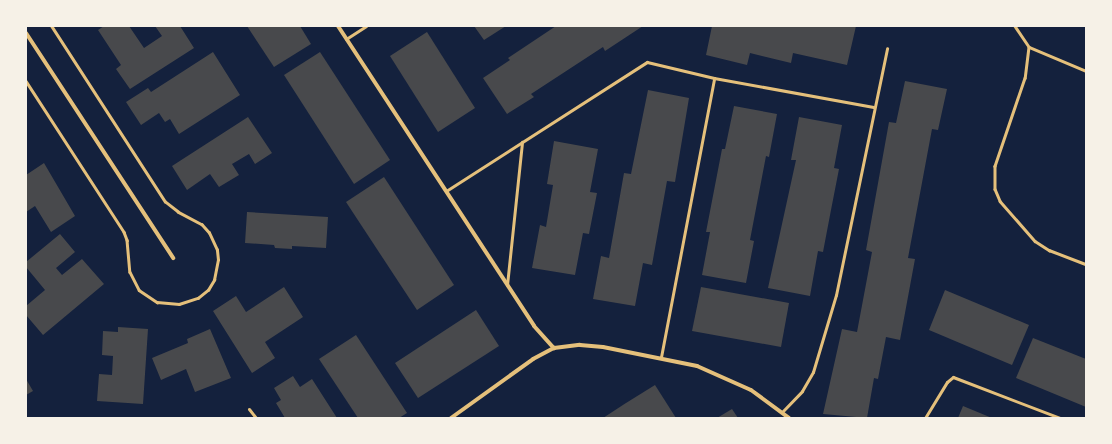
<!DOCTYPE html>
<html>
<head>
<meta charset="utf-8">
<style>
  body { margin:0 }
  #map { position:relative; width:1112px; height:444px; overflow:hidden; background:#14213d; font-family:Jost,sans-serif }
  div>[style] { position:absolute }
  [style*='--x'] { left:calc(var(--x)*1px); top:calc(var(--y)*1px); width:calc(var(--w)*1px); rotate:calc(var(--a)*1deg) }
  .building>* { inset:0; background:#48494c }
  .path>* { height:2.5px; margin:-1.25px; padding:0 1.25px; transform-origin:1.25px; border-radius:1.25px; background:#e5c07b }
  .service>* { height:3px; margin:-1.5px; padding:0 1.5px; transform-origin:1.5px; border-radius:1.5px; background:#e5c07b }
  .minor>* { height:4px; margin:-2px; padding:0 2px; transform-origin:2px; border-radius:2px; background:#e5c07b }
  span { translate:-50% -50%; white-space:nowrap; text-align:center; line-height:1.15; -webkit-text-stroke:4px #f6f1e7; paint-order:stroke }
  .frame { position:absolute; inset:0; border:27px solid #f6f1e7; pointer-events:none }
</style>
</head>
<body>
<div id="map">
  <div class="building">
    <i style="clip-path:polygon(104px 26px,129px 26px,144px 48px,162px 36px,155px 26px,180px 26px,194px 48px,130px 89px,116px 69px,121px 65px,98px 30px)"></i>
    <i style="clip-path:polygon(247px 26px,300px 26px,311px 44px,274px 67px)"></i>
    <i style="clip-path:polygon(474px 26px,506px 26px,484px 40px)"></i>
    <i style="clip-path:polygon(556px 26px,643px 26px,605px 51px,603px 47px,531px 94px,534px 97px,507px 114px,483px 78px,510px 60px,508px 58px)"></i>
    <i style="clip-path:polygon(712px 26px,856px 26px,847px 65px,793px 53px,791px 63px,750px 53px,747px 65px,706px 55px)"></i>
    <i style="clip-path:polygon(427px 32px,475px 108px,438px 132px,390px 56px)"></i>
    <i style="clip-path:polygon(213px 52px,240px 95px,179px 134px,170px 119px,165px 122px,159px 113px,141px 125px,126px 102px,148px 88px,151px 92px)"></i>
    <i style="clip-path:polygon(320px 52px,390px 160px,354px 184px,284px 75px)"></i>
    <i style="clip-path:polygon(905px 81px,947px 89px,938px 130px,932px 129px,908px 258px,915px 259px,900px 340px,886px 337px,878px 379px,874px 378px,867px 418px,823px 414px,842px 329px,857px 332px,872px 252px,866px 250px,889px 122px,896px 123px)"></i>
    <i style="clip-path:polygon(648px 90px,689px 98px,675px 182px,667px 181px,652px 265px,643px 263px,635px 306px,593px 299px,601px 256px,609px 258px,624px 173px,631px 174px)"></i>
    <i style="clip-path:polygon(734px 106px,777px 114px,769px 157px,766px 156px,750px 240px,754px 241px,746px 283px,702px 275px,710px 232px,706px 232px,722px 149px,725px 149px)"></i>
    <i style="clip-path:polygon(248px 117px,272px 153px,255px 164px,249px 154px,232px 164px,239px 175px,219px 187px,210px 174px,187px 190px,172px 166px)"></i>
    <i style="clip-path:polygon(799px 117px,842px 125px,834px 168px,839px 169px,831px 210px,823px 252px,818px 251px,810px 296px,768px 288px,796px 160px,791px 160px)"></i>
    <i style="clip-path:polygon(554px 141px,598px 149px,590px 192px,597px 193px,589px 234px,583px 233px,575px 275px,532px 268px,540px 225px,546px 227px,553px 185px,547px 184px)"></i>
    <i style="clip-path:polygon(44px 163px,75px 216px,51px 232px,35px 206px,26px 212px,26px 175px)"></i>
    <i style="clip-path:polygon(384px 177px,454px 285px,417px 310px,346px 202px)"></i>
    <i style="clip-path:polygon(247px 212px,328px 217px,326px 248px,292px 246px,292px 249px,275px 248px,274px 245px,245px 243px)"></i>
    <i style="clip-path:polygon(60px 234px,75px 252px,56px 268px,62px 275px,82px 259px,104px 284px,43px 335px,26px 315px,26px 306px,45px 290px,26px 267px,26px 262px)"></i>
    <i style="clip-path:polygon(284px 287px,303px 317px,265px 342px,275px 358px,252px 373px,213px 311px,236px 296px,246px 312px)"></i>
    <i style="clip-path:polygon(701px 287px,789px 303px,781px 347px,692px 331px)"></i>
    <i style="clip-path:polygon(945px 290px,1029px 325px,1012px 365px,929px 330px)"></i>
    <i style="clip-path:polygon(476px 310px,499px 346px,418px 398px,395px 363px)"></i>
    <i style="clip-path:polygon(118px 327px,148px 329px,143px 404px,97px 401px,99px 374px,112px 375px,113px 356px,102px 355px,103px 331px,118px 332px)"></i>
    <i style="clip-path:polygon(210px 329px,231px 378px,195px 392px,186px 369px,161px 380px,152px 358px,188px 343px,187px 339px)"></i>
    <i style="clip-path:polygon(356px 335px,407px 413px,399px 418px,358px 418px,319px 359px)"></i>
    <i style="clip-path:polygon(1033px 338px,1086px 359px,1086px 407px,1016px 378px)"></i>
    <i style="clip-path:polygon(293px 376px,300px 387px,312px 379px,337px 418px,285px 418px,276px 403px,281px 400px,274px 388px)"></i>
    <i style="clip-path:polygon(26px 379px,33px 391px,26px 395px)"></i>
    <i style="clip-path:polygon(655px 385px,676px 418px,603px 418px,626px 403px)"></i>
    <i style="clip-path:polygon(963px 406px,992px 418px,958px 418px)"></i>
    <i style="clip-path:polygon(732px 409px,738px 418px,717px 418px)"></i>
  </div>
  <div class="path">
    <i style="--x:1015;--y:26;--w:25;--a:56"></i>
    <i style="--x:1029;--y:47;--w:62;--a:22.8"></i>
    <i style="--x:1029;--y:47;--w:31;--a:97"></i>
    <i style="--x:1025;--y:78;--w:93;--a:108.8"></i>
    <i style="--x:995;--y:166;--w:23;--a:90"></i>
    <i style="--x:995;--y:189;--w:13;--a:67"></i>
    <i style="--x:1000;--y:201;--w:53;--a:48.8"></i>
    <i style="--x:1035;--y:241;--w:17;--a:33"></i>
    <i style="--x:1049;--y:250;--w:40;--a:21"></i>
    <i style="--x:26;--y:81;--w:180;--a:57"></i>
    <i style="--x:124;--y:232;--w:9;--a:69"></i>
    <i style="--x:127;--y:240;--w:32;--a:85"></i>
    <i style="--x:130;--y:272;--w:20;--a:63"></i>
    <i style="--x:139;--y:290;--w:22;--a:34"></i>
    <i style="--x:157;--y:302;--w:22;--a:5"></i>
    <i style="--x:179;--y:304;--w:20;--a:-18"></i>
    <i style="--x:198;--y:298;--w:13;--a:-39"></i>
    <i style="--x:208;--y:290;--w:12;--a:-59"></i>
    <i style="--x:214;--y:280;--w:20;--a:-79"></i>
    <i style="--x:218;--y:260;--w:10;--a:-96"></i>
    <i style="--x:217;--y:250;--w:19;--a:-115"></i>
    <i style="--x:209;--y:233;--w:11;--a:-131"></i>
    <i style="--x:202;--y:225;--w:27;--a:-152"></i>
    <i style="--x:178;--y:212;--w:16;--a:-142"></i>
    <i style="--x:165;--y:202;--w:210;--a:-122.9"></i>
  </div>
  <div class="service">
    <i style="--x:346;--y:39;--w:24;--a:-33"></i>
    <i style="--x:446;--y:191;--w:239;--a:-32.7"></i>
    <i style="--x:647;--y:62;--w:69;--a:13.4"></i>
    <i style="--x:714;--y:78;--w:162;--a:10.3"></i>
    <i style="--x:507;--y:285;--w:144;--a:-84"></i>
    <i style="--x:661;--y:357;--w:284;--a:-79.2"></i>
    <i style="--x:249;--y:409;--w:11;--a:52"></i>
    <i style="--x:782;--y:412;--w:29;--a:-46"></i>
    <i style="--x:802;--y:391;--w:22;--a:-60"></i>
    <i style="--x:813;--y:372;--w:80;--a:-73.4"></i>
    <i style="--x:836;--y:295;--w:252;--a:-78.3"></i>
    <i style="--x:925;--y:418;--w:42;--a:-58.6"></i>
    <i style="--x:947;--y:382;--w:8;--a:-40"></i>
    <i style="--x:953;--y:377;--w:115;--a:21"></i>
  </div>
  <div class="minor">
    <i style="--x:338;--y:26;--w:358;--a:56.8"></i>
    <i style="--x:534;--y:326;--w:30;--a:48"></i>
    <i style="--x:26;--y:33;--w:269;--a:56.8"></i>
    <i style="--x:451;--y:418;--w:101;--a:-35.7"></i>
    <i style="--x:533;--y:359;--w:24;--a:-28"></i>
    <i style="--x:554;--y:348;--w:26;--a:-7"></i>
    <i style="--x:580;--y:345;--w:23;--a:5"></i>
    <i style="--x:603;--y:347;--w:96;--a:11.4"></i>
    <i style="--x:697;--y:366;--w:59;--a:24"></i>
    <i style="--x:751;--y:390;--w:47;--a:36.4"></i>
  </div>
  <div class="frame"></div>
</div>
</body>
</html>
